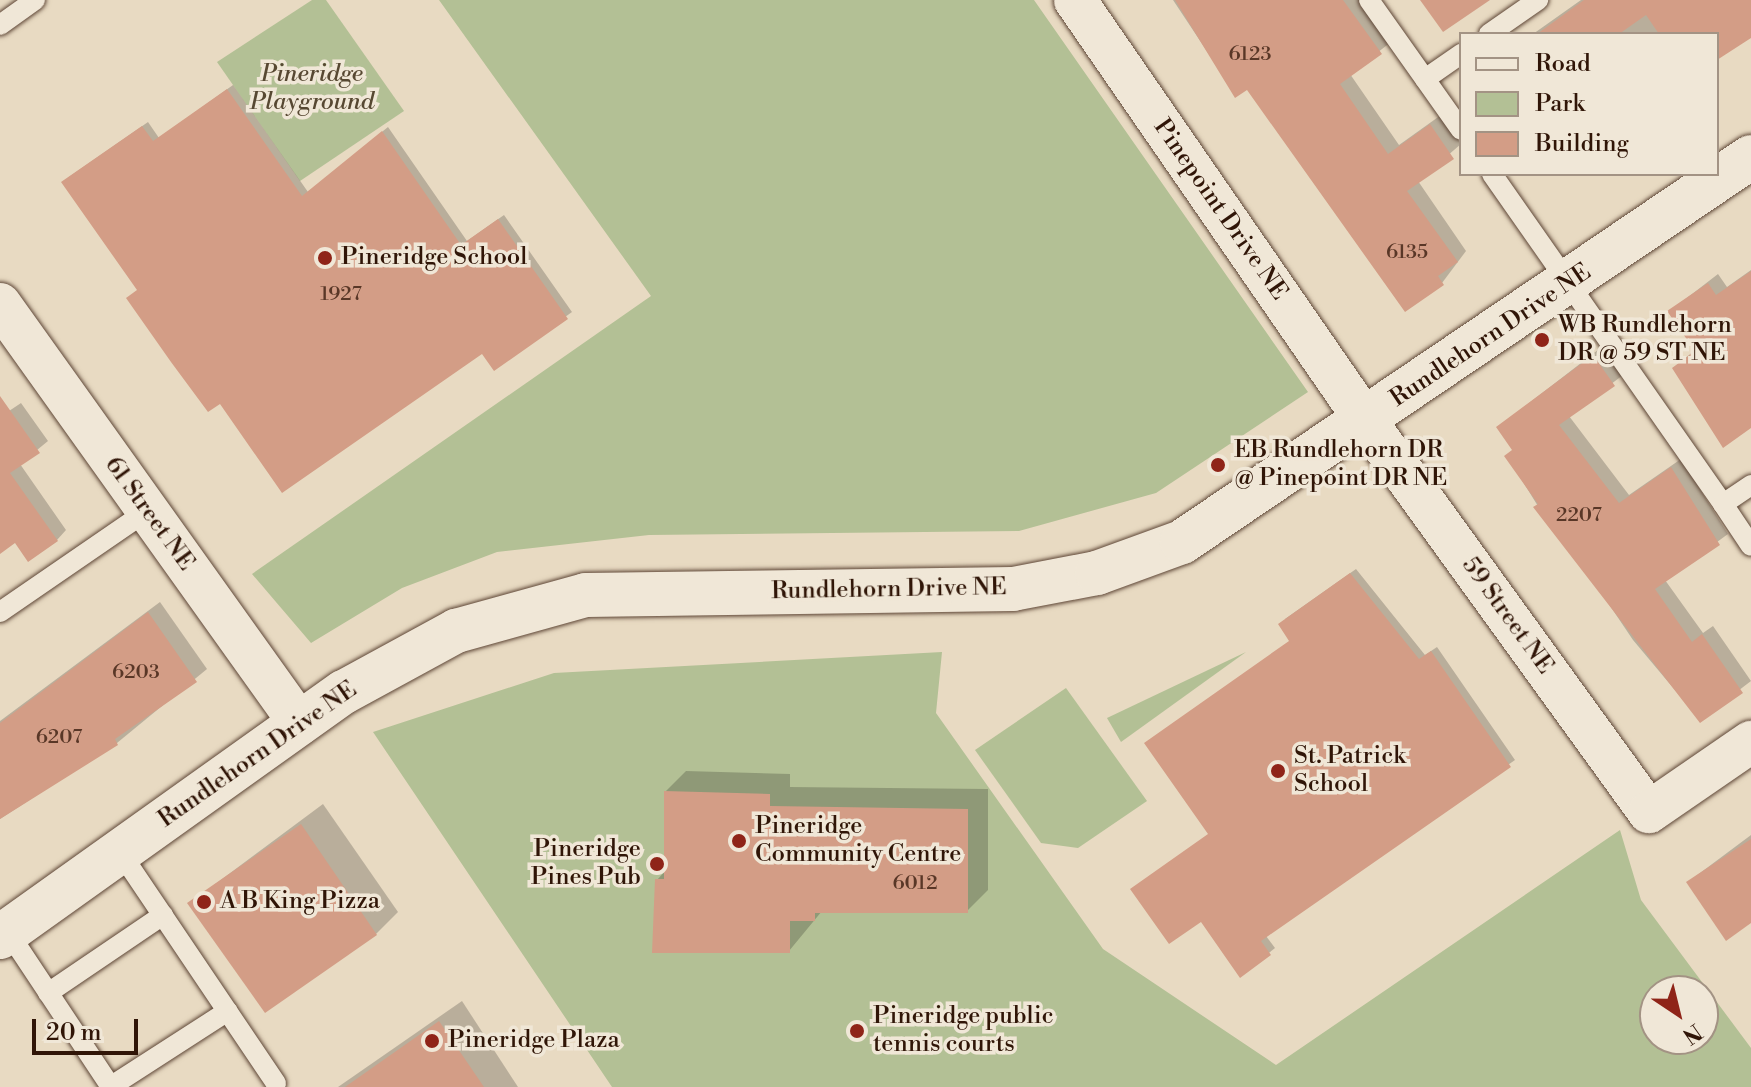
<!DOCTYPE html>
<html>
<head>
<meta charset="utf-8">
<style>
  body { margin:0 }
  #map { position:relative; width:1751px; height:1087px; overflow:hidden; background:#e8dac2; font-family:"Libre Bodoni",serif }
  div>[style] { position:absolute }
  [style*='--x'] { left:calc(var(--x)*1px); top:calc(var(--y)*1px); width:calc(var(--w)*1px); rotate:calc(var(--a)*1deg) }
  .green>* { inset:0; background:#b3c095 }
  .shadow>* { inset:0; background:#0003 }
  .building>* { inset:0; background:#d39d86 }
  .roads { filter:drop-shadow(0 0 2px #5e4636) drop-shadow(0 0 2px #5e4636) }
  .lane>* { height:20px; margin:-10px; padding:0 10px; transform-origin:10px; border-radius:10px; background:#f0e7d7 }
  .street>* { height:42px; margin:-21px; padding:0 21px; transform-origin:21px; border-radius:21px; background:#f0e7d7 }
  .secondary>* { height:44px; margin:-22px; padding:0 22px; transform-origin:22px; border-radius:22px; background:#f0e7d7 }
  .dots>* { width:22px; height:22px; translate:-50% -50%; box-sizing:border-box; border:4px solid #f0e7d7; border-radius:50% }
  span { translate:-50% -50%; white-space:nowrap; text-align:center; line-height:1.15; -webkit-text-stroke:7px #f0e7d7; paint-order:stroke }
  .number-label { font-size:20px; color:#593727 }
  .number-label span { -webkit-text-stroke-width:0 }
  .park-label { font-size:24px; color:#574832; font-style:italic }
  .street-label { font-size:24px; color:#301507 }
  .poi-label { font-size:24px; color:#301507 }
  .left { translate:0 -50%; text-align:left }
  .right { translate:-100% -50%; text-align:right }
  .legend { position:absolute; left:1459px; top:32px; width:260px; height:144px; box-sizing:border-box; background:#f0e7d7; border:2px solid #a39384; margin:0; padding:10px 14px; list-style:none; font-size:24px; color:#301507 }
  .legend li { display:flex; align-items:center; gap:16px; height:40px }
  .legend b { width:40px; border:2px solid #a39384 }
  .north { position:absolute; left:1639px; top:975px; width:80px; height:80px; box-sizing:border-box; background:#f0e7d7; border:2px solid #a39384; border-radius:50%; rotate:145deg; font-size:22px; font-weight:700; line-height:32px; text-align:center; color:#301507 }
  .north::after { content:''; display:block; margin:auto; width:28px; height:36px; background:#8f2418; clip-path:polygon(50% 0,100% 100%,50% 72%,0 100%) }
  .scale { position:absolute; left:32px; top:1019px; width:106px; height:36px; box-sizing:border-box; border:4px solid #301507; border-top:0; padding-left:10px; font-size:24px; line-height:28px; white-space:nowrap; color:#301507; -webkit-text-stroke:6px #f0e7d7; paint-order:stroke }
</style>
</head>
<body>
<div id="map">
  <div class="green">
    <i style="clip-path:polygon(312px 0,326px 0,404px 111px,300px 181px,217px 62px)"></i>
    <i style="clip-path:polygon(439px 0,1034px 0,1308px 392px,1156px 493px,1019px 531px,649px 535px,497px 552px,402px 588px,311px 643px,252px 574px,651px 296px)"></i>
    <i style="clip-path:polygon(evenodd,942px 652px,936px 713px,1103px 949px,1276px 1065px,1620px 830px,1641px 900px,1751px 1048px,1751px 1087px,612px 1087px,373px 732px,554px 673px,942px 652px,1655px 991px,1703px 991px,1703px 1039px,1655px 1039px,1655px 991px)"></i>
    <i style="clip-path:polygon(1246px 652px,1121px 742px,1107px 718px)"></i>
    <i style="clip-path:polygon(1066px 688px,1147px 801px,1078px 848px,1041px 843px,975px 750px)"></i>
  </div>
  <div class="shadow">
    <i style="clip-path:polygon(1173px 0,1361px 0,1391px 42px,1350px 74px,1399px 145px,1441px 115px,1461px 144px,1418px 181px,1466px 251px,1442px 283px,1248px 87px,1236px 95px)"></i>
    <i style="clip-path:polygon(1581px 0,1751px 0,1751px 33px,1717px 57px,1717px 34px,1533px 34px)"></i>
    <i style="clip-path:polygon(233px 85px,308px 192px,388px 127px,467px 241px,504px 215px,572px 312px,494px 368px,483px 351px,221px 401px,128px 298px,139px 289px,69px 177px,148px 122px,159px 138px)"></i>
    <i style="clip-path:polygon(1751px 270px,1751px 425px,1674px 368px,1696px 349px,1670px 311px,1718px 274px,1727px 287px)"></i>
    <i style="clip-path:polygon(1603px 346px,1623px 375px,1569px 416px,1629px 495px,1681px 459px,1728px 534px,1665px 580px,1703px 633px,1713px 626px,1751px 681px,1700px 720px,1633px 640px,1561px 533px,1557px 537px,1507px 456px,1514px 449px,1498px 427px)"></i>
    <i style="clip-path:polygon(21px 403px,48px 441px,20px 464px,66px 530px,57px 540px,15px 541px,0 551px,0 417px)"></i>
    <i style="clip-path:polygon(1356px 569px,1425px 655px,1437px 647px,1515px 760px,1266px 936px,1275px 948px,1241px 975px,1210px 833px,1291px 640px,1285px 619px)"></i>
    <i style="clip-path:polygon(160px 602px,207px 669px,117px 743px,0 819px,0 721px)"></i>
    <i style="clip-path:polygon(686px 771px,790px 774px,790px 787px,988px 789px,988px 890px,967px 911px,822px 911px,789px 951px,657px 880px,666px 870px,666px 791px)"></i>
    <i style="clip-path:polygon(323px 804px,398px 912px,376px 934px,190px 903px)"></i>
    <i style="clip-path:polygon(1751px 835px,1751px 921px,1688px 882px)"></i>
    <i style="clip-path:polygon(462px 1001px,518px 1087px,338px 1087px)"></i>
  </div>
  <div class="building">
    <i style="clip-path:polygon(1175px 0,1343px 0,1382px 54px,1340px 84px,1388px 154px,1430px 124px,1454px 159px,1407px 191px,1458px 262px,1438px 276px,1444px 285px,1405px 312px,1247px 90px,1235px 98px)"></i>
    <i style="clip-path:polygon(1420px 0,1490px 0,1443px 32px)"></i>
    <i style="clip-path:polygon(1584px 0,1751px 0,1751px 38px,1717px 60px,1717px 34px,1659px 34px,1646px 15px,1619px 34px,1537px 34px)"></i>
    <i style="clip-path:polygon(227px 89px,302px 196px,382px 131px,461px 245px,498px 219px,568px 319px,494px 371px,482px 354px,282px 493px,220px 404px,208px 412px,171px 362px,126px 298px,137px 290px,61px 182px,142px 126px,153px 141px)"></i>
    <i style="clip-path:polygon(1751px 271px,1751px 428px,1723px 448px,1672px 368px,1695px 351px,1667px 311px,1708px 283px,1716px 295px)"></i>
    <i style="clip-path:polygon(1593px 355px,1615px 386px,1559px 425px,1619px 503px,1671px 467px,1720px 545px,1655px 589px,1692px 642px,1702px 634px,1743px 693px,1700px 723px,1533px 507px,1538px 504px,1504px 456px,1512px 450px,1496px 427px)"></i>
    <i style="clip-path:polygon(0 396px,40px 453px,10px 473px,58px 541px,28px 562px,15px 543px,0 554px)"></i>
    <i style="clip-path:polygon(1350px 573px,1419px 659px,1431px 651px,1511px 767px,1261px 941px,1271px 955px,1240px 978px,1201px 922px,1169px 944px,1130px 889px,1208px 834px,1144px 743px,1289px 641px,1278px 624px)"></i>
    <i style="clip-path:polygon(148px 612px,197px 682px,115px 739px,118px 745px,0 819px,0 723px)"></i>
    <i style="clip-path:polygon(664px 791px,770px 794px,770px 806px,968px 809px,968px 913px,815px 913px,815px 921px,790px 921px,790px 953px,652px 953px,655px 879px,664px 879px)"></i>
    <i style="clip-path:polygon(301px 824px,377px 935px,265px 1013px,187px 903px)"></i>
    <i style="clip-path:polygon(1751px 839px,1751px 923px,1726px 941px,1686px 882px)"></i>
    <i style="clip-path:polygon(439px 1021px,484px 1087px,345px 1087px)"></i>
  </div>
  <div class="roads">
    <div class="lane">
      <i style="--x:1369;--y:0;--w:159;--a:54.7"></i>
      <i style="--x:0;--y:25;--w:43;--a:-35.5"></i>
      <i style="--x:1489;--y:34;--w:60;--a:-34.8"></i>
      <i style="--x:1425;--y:79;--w:44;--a:-34.8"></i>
      <i style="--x:1492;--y:174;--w:403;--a:55"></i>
      <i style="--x:1723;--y:504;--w:34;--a:-34"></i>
      <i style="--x:1723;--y:504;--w:50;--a:56.3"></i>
      <i style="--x:0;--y:612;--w:178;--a:-34.5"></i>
      <i style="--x:120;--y:852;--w:279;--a:56"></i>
      <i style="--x:8;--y:932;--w:186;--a:56.4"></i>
      <i style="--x:48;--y:993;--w:139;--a:-34.1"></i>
      <i style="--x:110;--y:1087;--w:140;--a:-32.8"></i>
    </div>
    <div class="street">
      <i style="--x:1075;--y:0;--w:510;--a:55.38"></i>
      <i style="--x:1365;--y:420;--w:484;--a:54.1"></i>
      <i style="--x:1649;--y:812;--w:124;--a:-34.5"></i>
      <i style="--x:0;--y:304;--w:516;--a:54.46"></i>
    </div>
    <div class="secondary">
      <i style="--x:0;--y:937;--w:422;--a:-35.5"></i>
      <i style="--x:344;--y:692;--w:128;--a:-28.6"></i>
      <i style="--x:456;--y:631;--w:135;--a:-15.5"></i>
      <i style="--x:586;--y:595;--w:427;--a:-0.8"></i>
      <i style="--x:1013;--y:589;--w:86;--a:-10.8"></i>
      <i style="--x:1097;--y:573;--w:90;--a:-20"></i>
      <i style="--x:1182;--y:542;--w:687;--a:-34.08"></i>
    </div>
  </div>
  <div class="dots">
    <i style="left:325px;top:258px;background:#8f2418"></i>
    <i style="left:1542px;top:340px;background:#8f2418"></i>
    <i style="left:1218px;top:465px;background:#8f2418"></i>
    <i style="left:1278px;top:771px;background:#8f2418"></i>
    <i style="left:739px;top:841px;background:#8f2418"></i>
    <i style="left:657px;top:864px;background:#8f2418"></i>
    <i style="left:204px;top:902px;background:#8f2418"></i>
    <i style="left:857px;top:1031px;background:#8f2418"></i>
    <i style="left:432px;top:1041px;background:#8f2418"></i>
  </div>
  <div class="number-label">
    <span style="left:1250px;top:54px">6123</span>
    <span style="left:1407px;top:252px">6135</span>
    <span style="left:341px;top:294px">1927</span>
    <span style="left:1579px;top:515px">2207</span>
    <span style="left:136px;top:672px">6203</span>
    <span style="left:59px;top:737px">6207</span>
    <span style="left:915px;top:883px">6012</span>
  </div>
  <div class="park-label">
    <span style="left:312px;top:89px">Pineridge<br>Playground</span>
  </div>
  <div class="street-label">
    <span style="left:1220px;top:210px;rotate:55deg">Pinepoint Drive NE</span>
    <span style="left:1491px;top:336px;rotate:-34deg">Rundlehorn Drive NE</span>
    <span style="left:149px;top:514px;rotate:54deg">61 Street NE</span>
    <span style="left:889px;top:590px;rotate:-1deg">Rundlehorn Drive NE</span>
    <span style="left:1507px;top:616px;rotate:54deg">59 Street NE</span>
    <span style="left:258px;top:755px;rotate:-35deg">Rundlehorn Drive NE</span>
  </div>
  <div class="poi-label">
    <span class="left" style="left:341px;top:258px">Pineridge School</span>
    <span class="left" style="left:1558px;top:340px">WB Rundlehorn<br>DR @ 59 ST NE</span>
    <span class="left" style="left:1234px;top:465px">EB Rundlehorn DR<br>@ Pinepoint DR NE</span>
    <span class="left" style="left:1294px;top:771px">St. Patrick<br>School</span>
    <span class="left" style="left:755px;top:841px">Pineridge<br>Community Centre</span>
    <span class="right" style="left:641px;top:864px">Pineridge<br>Pines Pub</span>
    <span class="left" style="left:220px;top:902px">A B King Pizza</span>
    <span class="left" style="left:873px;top:1031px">Pineridge public<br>tennis courts</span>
    <span class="left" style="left:448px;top:1041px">Pineridge Plaza</span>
  </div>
  <ul class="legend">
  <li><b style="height:10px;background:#f0e7d7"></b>Road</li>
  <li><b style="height:22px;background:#b3c095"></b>Park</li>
  <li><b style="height:22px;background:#d39d86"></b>Building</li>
  </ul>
  <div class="north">N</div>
  <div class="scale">20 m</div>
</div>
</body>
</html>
